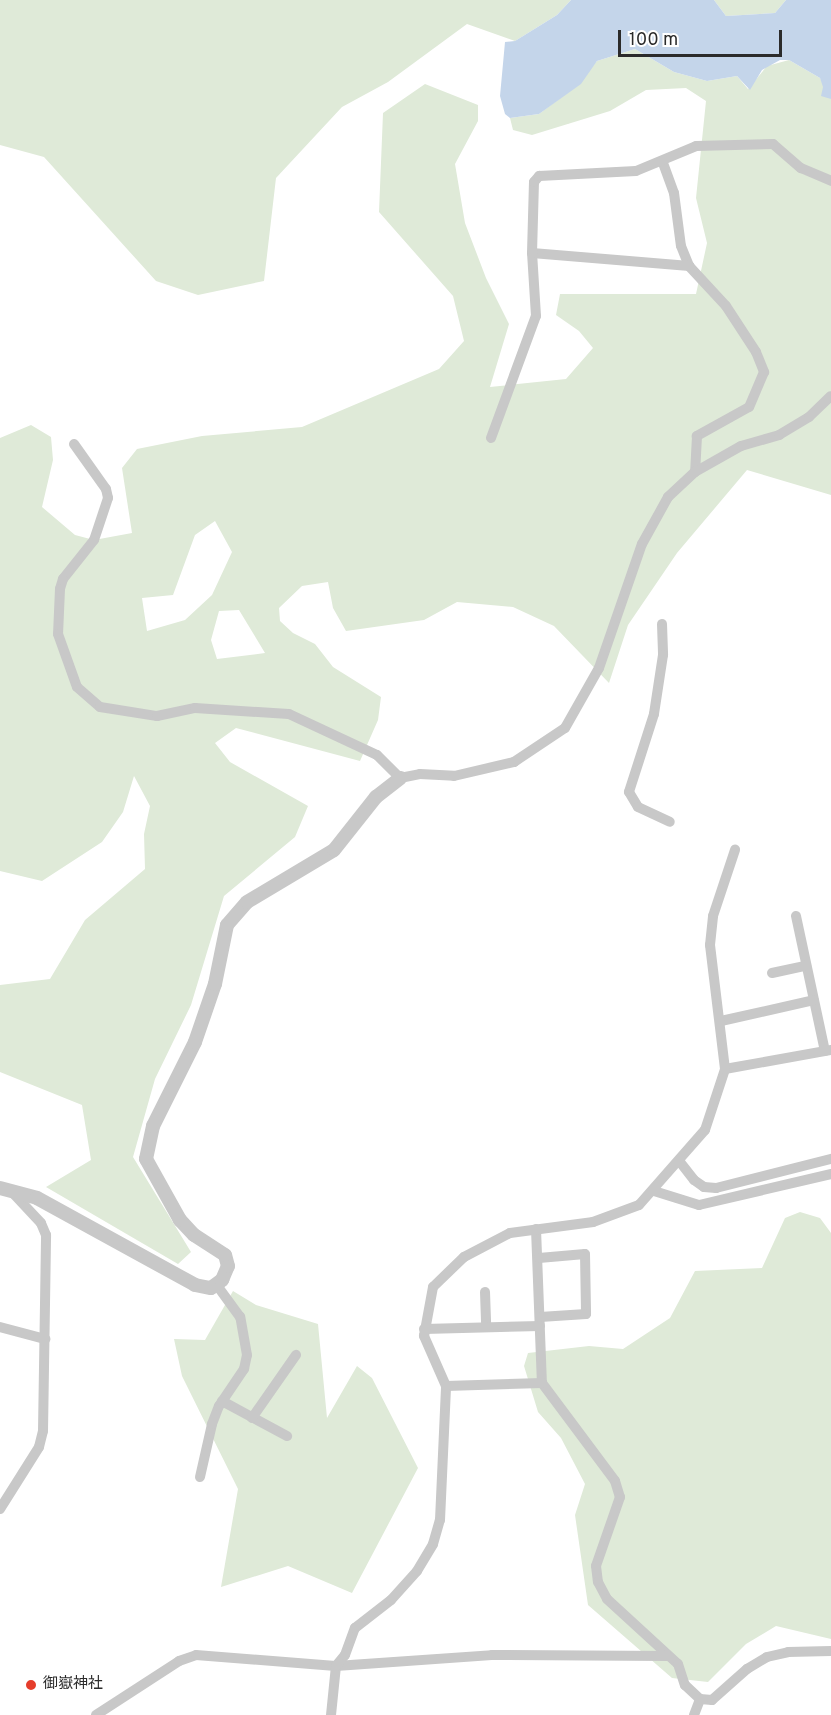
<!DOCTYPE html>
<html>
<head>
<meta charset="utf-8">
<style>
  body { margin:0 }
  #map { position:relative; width:831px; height:1715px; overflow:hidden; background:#fff; font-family:Overpass,"Noto Sans JP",sans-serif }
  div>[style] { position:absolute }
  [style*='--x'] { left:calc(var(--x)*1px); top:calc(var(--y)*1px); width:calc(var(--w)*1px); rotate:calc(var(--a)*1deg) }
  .green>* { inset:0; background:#dfead8 }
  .water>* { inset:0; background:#c4d5ea }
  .minor>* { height:10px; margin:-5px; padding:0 5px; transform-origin:5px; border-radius:5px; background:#c8c8c8 }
  .tertiary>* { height:14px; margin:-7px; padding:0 7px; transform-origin:7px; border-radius:7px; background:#c8c8c8 }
  .dots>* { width:16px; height:16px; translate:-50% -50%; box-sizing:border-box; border:3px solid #fff; border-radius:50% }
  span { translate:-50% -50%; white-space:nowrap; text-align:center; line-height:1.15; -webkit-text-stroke:6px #fff; paint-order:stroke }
  .poi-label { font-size:15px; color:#2b2b2b }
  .left { translate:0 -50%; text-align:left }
  .scale { position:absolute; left:618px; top:30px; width:164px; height:27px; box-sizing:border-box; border:3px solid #2b2b2b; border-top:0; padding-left:8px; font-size:18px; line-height:21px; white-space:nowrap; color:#2b2b2b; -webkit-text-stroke:4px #fff; paint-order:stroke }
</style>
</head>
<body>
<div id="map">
  <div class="green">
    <i style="clip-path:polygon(0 0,571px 0,557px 15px,515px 41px,467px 24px,388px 82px,342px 107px,276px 178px,264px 281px,198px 295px,156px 281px,44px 157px,0 145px)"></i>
    <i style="clip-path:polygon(714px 0,786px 0,775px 13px,726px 16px)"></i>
    <i style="clip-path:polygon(evenodd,635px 49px,674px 72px,707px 81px,737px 76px,748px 89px,767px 66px,789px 60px,820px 78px,831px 99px,831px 495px,747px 470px,677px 553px,628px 625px,609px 683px,554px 626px,513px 607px,457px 602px,424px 620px,346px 631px,333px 608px,328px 582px,302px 586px,279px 608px,280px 621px,293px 633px,315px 644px,333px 667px,381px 697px,378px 720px,360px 761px,236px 728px,215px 743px,230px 762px,308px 806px,295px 837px,224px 896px,191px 1005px,155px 1079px,133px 1157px,191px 1252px,178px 1264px,46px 1187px,91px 1160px,82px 1105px,0 1072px,0 985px,50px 979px,85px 920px,145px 869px,144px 834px,150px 806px,134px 776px,123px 812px,102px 842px,42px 881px,0 871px,0 438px,31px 425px,51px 437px,53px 460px,42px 507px,75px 535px,94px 540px,132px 533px,122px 468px,137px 449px,202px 436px,302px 427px,439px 369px,464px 341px,453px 296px,379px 212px,383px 113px,425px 84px,478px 105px,478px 121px,455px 164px,465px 223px,486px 278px,509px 324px,490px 387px,566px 379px,593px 348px,579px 331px,556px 315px,560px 294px,696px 294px,707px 243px,696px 198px,706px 101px,686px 88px,646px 90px,610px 111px,532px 135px,513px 130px,510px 118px,539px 114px,575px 87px,597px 61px,635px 49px,215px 521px,232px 552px,212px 595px,185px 620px,147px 631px,142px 598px,173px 595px,195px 535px,215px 521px,635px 49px,239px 610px,265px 653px,217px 659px,211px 640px,219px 611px,239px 610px)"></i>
    <i style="clip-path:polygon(800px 1212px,820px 1218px,831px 1233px,831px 1639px,776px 1626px,746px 1644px,708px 1682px,672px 1678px,588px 1605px,575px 1515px,585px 1484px,561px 1438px,538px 1412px,524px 1366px,528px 1353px,589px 1346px,623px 1349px,670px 1318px,695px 1271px,762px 1268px,785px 1218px)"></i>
    <i style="clip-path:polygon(233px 1291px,256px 1305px,318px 1324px,327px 1418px,357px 1366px,372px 1378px,418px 1468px,352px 1593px,288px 1566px,221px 1587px,238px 1489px,182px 1376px,174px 1339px,205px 1340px)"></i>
  </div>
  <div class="water">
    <i style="clip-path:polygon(571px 0,714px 0,726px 16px,775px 13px,786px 0,831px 0,831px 99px,821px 96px,823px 87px,820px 78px,789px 60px,780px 60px,762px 70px,750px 90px,737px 76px,707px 81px,674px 72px,635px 49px,597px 61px,581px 84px,539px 114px,510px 118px,505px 114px,500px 96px,505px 42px,515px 41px,557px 15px)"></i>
  </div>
  <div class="minor">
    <i style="--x:663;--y:163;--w:32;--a:70"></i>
    <i style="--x:674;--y:193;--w:53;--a:82.5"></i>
    <i style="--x:681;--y:246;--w:22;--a:68"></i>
    <i style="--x:689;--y:266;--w:54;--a:47.2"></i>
    <i style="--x:726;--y:306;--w:55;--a:56.9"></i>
    <i style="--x:756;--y:352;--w:22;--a:68"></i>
    <i style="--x:764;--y:372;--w:38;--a:113"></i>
    <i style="--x:749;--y:407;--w:60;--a:150.9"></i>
    <i style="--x:697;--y:436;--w:36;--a:93"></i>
    <i style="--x:532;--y:253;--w:158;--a:4.7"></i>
    <i style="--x:491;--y:438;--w:130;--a:-69.8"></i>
    <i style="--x:536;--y:316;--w:63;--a:-93.6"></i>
    <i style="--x:532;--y:253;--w:71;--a:-88.4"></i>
    <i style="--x:534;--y:182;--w:8;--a:-50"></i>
    <i style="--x:539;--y:176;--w:97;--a:-3"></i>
    <i style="--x:636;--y:171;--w:65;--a:-22.6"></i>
    <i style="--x:696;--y:146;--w:77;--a:-1.5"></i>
    <i style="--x:773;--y:144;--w:37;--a:41"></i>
    <i style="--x:801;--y:168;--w:33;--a:23"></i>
    <i style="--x:74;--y:444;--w:55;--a:54.6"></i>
    <i style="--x:106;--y:489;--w:9;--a:77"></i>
    <i style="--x:108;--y:498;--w:44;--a:108.4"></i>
    <i style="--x:94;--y:540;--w:50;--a:128.5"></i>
    <i style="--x:63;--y:579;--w:10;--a:107"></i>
    <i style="--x:60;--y:589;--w:45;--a:92.5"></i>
    <i style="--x:58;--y:634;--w:56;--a:70.3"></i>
    <i style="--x:77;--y:687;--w:30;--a:41"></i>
    <i style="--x:100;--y:707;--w:58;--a:9"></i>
    <i style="--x:157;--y:716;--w:39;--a:-12"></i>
    <i style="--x:195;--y:708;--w:94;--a:3.7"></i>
    <i style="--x:289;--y:714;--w:97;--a:25"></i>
    <i style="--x:377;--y:755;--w:33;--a:45"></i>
    <i style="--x:400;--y:778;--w:20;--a:-11"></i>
    <i style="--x:420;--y:774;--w:34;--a:3"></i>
    <i style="--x:454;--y:776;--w:62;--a:-13.1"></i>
    <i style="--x:514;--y:762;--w:61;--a:-33.7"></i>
    <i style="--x:565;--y:728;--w:69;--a:-60.5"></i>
    <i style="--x:599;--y:668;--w:131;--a:-70.9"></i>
    <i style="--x:642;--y:544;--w:54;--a:-61"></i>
    <i style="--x:668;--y:497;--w:37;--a:-43"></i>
    <i style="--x:695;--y:472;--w:53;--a:-29.5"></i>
    <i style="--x:741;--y:446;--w:40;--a:-16"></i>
    <i style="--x:779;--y:435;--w:35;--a:-31"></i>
    <i style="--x:809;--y:417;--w:30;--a:-44"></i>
    <i style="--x:662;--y:624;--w:31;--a:88"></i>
    <i style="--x:663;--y:655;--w:60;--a:98.7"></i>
    <i style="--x:654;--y:714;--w:82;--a:107.8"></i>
    <i style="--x:629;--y:792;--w:17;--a:59"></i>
    <i style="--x:638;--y:807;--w:35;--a:25"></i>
    <i style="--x:796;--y:916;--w:138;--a:77.9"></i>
    <i style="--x:772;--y:973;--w:35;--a:-12"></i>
    <i style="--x:721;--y:1021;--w:95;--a:-12.7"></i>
    <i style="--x:725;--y:1069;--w:108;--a:-10.2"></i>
    <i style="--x:680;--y:1162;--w:23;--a:52"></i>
    <i style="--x:694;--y:1180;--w:12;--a:35"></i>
    <i style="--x:704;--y:1187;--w:12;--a:5"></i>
    <i style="--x:716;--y:1188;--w:119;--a:-14.2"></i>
    <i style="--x:654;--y:1191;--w:47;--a:17.3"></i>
    <i style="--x:699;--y:1205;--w:136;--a:-13.2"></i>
    <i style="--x:536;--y:1229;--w:154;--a:87.8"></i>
    <i style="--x:542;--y:1383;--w:122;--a:53.3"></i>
    <i style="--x:615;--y:1481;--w:17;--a:73"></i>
    <i style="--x:620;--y:1497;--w:73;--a:109.2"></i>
    <i style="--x:596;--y:1566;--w:16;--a:83"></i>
    <i style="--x:598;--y:1582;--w:19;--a:62"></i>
    <i style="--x:607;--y:1599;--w:96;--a:42.5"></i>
    <i style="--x:678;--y:1664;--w:22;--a:72"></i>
    <i style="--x:685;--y:1685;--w:21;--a:43"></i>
    <i style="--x:700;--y:1699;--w:12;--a:5"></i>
    <i style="--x:712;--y:1700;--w:47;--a:-41.5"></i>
    <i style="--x:747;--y:1669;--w:23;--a:-31"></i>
    <i style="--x:767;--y:1657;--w:22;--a:-13"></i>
    <i style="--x:788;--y:1652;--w:43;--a:-1.3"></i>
    <i style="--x:539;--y:1258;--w:46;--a:-5"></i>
    <i style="--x:585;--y:1254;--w:60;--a:89"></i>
    <i style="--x:586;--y:1314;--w:46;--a:176.3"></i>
    <i style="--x:485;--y:1292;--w:35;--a:88"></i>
    <i style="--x:0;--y:1327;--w:47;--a:14.9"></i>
    <i style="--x:424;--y:1329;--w:116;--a:-1.5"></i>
    <i style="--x:446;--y:1386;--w:96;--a:-1.8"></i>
    <i style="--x:222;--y:1401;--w:74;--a:28.3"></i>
    <i style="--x:252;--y:1418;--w:77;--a:-55.1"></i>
    <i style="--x:200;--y:1477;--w:54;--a:-77.2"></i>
    <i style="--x:212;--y:1424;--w:19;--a:-69"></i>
    <i style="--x:219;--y:1406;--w:45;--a:-56"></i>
    <i style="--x:244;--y:1369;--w:14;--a:-78"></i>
    <i style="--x:247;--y:1355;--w:39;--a:-100"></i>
    <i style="--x:240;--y:1317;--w:41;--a:-126"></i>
    <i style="--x:0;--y:1509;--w:73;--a:-57.8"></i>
    <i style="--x:39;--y:1447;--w:16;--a:-76"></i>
    <i style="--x:43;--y:1431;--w:196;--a:-89.1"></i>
    <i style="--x:46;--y:1235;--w:13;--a:-113"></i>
    <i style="--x:41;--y:1223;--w:42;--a:-133.1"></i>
    <i style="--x:96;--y:1715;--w:99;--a:-33"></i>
    <i style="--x:179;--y:1661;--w:18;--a:-19"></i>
    <i style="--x:196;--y:1655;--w:140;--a:4.5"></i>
    <i style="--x:336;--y:1666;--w:156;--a:-4"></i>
    <i style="--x:492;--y:1655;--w:175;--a:0.3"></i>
    <i style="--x:331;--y:1715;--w:49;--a:-84.2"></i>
    <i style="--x:336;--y:1666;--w:14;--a:-51"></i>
    <i style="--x:345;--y:1655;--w:29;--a:-70"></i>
    <i style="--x:355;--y:1628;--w:46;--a:-37.9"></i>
    <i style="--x:391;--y:1600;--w:39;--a:-48"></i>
    <i style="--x:417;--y:1571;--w:31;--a:-59"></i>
    <i style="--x:433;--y:1544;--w:25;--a:-74"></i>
    <i style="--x:440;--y:1520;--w:134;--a:-87.4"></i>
    <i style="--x:446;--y:1386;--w:55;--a:-113.7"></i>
    <i style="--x:424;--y:1336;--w:50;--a:-79.6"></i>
    <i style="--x:433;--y:1287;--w:43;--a:-44.1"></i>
    <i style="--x:464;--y:1257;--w:52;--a:-27.6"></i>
    <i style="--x:510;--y:1233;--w:84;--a:-7.5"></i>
    <i style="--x:593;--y:1222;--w:49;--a:-20.3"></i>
    <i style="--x:639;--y:1205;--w:100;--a:-48.7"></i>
    <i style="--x:705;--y:1130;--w:64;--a:-71.8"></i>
    <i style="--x:725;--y:1069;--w:125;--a:-96.9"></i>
    <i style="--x:710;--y:945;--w:29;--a:-84"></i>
    <i style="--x:713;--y:916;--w:70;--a:-71.6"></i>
    <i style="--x:694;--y:1715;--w:17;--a:-69"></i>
  </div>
  <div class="tertiary">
    <i style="--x:0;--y:1188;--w:38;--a:15"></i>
    <i style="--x:37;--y:1198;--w:180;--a:28.8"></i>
    <i style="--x:195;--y:1285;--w:16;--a:11"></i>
    <i style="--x:211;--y:1288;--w:14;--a:-36"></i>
    <i style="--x:222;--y:1280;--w:15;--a:-67"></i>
    <i style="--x:228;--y:1266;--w:11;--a:-105"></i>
    <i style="--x:225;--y:1255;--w:37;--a:-147"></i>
    <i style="--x:194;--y:1235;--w:21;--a:-133"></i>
    <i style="--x:180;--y:1220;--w:70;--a:-119.1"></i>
    <i style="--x:146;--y:1159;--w:34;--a:-78"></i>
    <i style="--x:153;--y:1126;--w:94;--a:-63.4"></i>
    <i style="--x:195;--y:1042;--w:61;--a:-71"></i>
    <i style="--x:215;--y:984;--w:60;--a:-78.5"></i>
    <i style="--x:227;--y:925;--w:30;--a:-49"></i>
    <i style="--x:247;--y:902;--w:101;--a:-30.9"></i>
    <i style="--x:334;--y:850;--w:68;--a:-51.6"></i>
    <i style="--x:376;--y:797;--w:31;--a:-38"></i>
  </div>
  <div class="dots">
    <i style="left:31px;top:1685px;background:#e53d2b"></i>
  </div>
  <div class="poi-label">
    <span class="left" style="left:43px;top:1685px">御嶽神社</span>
  </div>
  <div class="scale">100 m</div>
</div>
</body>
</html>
